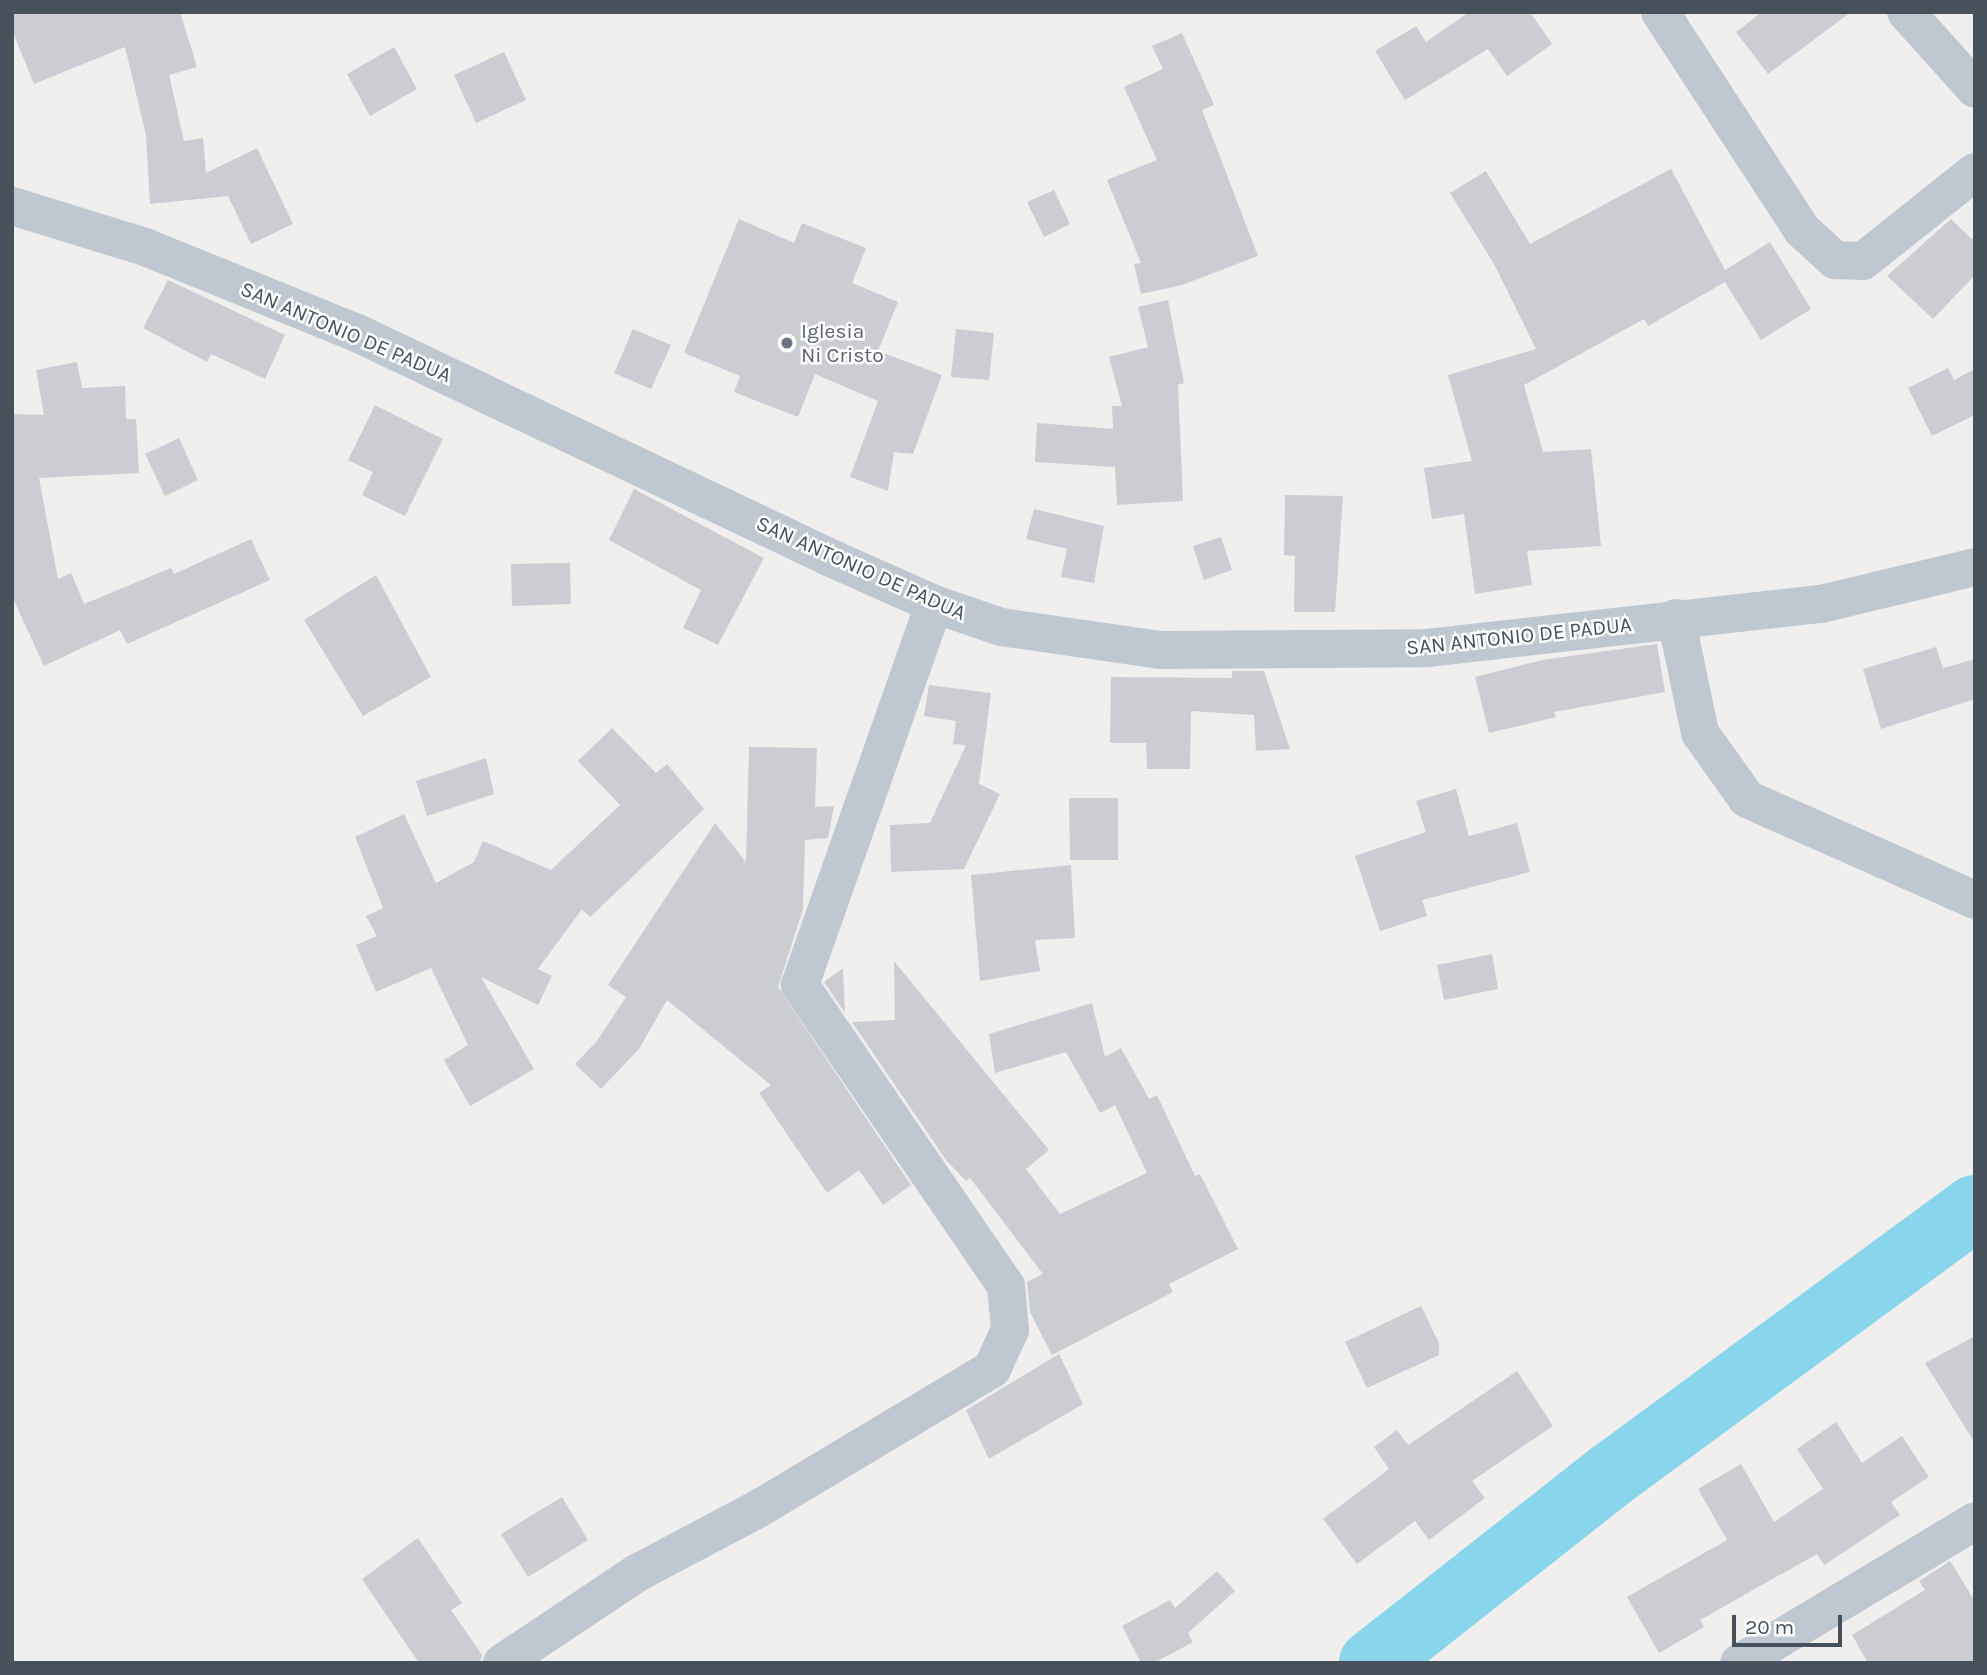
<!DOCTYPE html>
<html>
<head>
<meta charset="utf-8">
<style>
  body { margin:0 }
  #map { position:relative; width:1987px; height:1675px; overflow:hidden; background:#f1eeee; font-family:Karla,sans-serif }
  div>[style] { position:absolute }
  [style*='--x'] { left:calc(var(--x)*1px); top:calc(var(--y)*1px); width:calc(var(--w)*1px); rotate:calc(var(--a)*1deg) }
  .river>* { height:66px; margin:-33px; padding:0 33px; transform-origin:33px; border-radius:33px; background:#89d6ec }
  .building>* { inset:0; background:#cbcdd3 }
  .minor>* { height:38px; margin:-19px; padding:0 19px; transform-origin:19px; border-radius:19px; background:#bfc8d0 }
  .dots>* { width:19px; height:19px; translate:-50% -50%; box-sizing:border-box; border:4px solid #fff; border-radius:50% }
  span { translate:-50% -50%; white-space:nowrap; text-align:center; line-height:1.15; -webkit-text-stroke:5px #fff; paint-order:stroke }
  .worship-label { font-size:21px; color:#5b616d }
  .left { translate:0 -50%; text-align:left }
  .street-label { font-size:21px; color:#46515c }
  .frame { position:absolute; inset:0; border:14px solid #46515c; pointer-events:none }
  .scale { position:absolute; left:1732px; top:1615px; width:110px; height:32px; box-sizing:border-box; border:4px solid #46515c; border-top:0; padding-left:9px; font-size:21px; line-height:24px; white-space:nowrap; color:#46515c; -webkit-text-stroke:5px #fff; paint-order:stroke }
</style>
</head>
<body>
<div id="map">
  <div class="river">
    <i style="--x:1372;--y:1663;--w:304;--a:-38.2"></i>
    <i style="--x:1611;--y:1475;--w:451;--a:-36.3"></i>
  </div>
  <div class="building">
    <i style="clip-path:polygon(12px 12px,180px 12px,197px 67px,169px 75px,184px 141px,203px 138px,206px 173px,257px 148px,293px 224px,251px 244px,228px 196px,150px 204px,146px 135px,125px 47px,34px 84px,12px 30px)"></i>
    <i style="clip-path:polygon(1469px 12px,1530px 12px,1552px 44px,1507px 76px,1488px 49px,1405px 100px,1375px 51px,1416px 26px,1426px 42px)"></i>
    <i style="clip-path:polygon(1762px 12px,1851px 12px,1768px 74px,1736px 32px)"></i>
    <i style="clip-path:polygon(1182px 33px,1214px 105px,1202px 110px,1258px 256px,1182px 285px,1141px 294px,1134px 264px,1141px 263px,1107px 180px,1157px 160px,1124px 87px,1163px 69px,1152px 46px)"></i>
    <i style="clip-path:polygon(394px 47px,417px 89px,370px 116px,347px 74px)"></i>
    <i style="clip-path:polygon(504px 52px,526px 100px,476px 123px,454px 75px)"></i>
    <i style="clip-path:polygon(1671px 169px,1725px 270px,1770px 242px,1811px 309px,1761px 340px,1725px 282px,1648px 326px,1644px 319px,1524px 385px,1543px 452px,1591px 449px,1601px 546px,1527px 551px,1532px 585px,1475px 594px,1464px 514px,1432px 519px,1424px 468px,1472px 461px,1448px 375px,1536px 349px,1494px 264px,1450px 193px,1486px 171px,1530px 244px)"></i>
    <i style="clip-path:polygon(1054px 190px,1070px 224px,1044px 237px,1027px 202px)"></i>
    <i style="clip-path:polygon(739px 219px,794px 243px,802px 223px,866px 248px,852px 283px,898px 302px,878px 351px,942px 375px,913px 454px,894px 452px,888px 491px,850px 477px,878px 401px,815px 374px,798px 417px,734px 392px,740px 376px,684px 353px)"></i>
    <i style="clip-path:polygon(1951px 219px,1975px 242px,1975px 275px,1933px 319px,1887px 276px)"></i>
    <i style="clip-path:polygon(168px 280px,285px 335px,265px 379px,211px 354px,207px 362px,143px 328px)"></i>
    <i style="clip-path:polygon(1168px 300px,1184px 383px,1178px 385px,1183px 501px,1117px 505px,1115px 467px,1035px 462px,1037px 423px,1113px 429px,1112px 406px,1122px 406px,1109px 357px,1148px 347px,1138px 307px)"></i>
    <i style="clip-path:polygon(633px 329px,671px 345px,651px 389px,614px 373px)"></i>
    <i style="clip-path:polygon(956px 329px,994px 333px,989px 380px,951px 377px)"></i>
    <i style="clip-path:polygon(77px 362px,82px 388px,125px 386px,126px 419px,136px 419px,139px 473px,39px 478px,58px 579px,71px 573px,84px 604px,171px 568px,174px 574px,251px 539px,270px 580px,127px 644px,120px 630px,44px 666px,12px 596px,12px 414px,44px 415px,36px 370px)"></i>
    <i style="clip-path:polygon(1948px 368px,1954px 380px,1975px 369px,1975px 415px,1932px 436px,1908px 388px)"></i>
    <i style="clip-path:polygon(375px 405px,443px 439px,405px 516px,362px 495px,373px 472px,348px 460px)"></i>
    <i style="clip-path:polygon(179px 438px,198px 480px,165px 496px,145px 454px)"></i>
    <i style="clip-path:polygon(634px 489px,764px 558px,718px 645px,683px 628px,701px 590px,609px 540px)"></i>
    <i style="clip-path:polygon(1285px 495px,1343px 496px,1335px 612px,1294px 612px,1295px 556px,1284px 555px)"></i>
    <i style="clip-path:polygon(1034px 509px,1104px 526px,1094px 583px,1061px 577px,1067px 549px,1026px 539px)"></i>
    <i style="clip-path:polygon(1221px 537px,1232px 570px,1204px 580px,1193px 546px)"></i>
    <i style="clip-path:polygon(570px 563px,571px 604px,512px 606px,511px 564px)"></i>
    <i style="clip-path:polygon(376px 575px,431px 677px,363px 716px,304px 620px)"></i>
    <i style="clip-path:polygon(1657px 644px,1665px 692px,1554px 712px,1556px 717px,1489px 733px,1475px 677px,1542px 660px)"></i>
    <i style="clip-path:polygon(1936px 647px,1943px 668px,1975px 659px,1975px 699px,1881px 729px,1863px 669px)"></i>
    <i style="clip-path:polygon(1232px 671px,1264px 671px,1290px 749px,1256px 751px,1254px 715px,1191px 711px,1190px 769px,1147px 769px,1146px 743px,1110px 743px,1111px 677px,1232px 678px)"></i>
    <i style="clip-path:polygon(929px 685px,991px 693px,979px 784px,1000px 794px,964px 869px,891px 872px,890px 825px,930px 823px,966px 745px,953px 744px,956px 721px,924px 716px)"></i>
    <i style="clip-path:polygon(612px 728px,656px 773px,667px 764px,704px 809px,590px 917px,582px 909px,538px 969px,552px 976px,538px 1005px,481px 977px,534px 1069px,470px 1106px,444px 1060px,468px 1045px,431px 968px,376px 992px,356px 945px,377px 936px,366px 916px,383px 908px,355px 837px,404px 814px,436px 883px,474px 862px,483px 841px,551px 870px,620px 805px,578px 761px)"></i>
    <i style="clip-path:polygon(749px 747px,817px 748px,815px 807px,834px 806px,828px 838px,805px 840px,803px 909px,778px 987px,911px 1185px,883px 1205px,859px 1170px,827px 1193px,759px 1093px,771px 1085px,667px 1000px,639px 1049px,601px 1089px,575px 1064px,597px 1041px,626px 997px,608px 985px,715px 823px,746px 862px)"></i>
    <i style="clip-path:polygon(486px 758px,494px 794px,427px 816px,416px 781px)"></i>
    <i style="clip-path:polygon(1456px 789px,1469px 836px,1517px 823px,1530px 872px,1422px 900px,1427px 916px,1380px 931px,1355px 856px,1426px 832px,1416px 801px)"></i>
    <i style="clip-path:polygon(1069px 798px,1118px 798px,1118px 860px,1070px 860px)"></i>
    <i style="clip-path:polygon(1071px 865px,1075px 938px,1035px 940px,1040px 971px,980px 981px,971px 875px)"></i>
    <i style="clip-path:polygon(1492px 954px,1498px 989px,1444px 1000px,1437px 965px)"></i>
    <i style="clip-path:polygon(894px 961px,1049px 1150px,1026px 1169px,1060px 1214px,1147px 1173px,1115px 1105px,1100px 1113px,1066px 1052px,995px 1073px,989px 1034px,1092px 1003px,1105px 1057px,1121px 1048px,1149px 1099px,1157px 1095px,1195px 1176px,1200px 1174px,1238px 1249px,1169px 1284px,1173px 1292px,1052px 1355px,1030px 1312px,1027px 1282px,1043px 1274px,970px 1178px,966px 1181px,946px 1160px,852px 1022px,895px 1020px)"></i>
    <i style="clip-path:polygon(843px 968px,845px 1013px,824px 982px)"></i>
    <i style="clip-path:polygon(1421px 1306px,1439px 1343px,1439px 1355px,1367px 1388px,1345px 1342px)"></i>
    <i style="clip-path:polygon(1975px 1336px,1975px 1443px,1925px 1363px)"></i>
    <i style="clip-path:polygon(1059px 1354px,1083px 1404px,989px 1459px,966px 1410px)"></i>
    <i style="clip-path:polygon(1517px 1371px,1553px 1426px,1472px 1481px,1485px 1498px,1429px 1540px,1415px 1521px,1357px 1564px,1323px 1519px,1389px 1469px,1374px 1447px,1397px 1430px,1408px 1445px)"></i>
    <i style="clip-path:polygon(1836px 1422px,1862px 1463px,1902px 1436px,1929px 1477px,1891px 1502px,1900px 1515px,1824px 1565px,1817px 1554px,1700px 1620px,1704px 1627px,1659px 1653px,1627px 1597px,1727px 1540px,1698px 1489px,1741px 1464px,1774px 1522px,1823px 1489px,1797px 1449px)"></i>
    <i style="clip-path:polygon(562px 1497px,588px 1540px,528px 1577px,501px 1534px)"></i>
    <i style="clip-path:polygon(418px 1538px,462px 1603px,451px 1610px,482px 1655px,480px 1663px,419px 1663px,362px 1579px)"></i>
    <i style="clip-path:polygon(1950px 1561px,1975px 1601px,1975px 1663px,1868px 1663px,1852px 1635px,1925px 1590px,1919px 1581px)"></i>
    <i style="clip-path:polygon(1217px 1571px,1235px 1591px,1188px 1633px,1193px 1642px,1154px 1663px,1141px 1663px,1122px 1626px,1170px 1600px,1175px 1608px)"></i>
  </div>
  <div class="minor">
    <i style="--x:1660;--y:12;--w:260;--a:56.9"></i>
    <i style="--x:1802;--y:230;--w:45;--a:42.3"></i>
    <i style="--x:1835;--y:260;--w:28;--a:2"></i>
    <i style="--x:1863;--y:261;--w:143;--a:-38.5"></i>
    <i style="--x:1906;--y:12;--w:103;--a:48.1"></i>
    <i style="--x:12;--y:206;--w:139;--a:17.1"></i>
    <i style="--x:145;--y:247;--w:229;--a:22.1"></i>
    <i style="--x:357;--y:333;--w:527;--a:25.4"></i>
    <i style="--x:833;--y:559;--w:111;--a:24"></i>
    <i style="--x:934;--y:604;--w:71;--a:18.9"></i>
    <i style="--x:1001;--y:627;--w:161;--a:8.2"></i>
    <i style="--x:1160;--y:650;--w:267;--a:-0.4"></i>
    <i style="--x:1427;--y:648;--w:396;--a:-6.4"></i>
    <i style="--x:1821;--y:604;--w:158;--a:-13.5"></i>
    <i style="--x:1676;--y:618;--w:117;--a:78.2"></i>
    <i style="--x:1700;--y:733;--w:81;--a:54.5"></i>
    <i style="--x:1747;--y:799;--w:249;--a:23.9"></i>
    <i style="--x:502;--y:1663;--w:162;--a:-33.7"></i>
    <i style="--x:637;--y:1573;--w:137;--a:-27.9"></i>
    <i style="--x:758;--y:1509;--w:273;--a:-30.9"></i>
    <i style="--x:992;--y:1369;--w:43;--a:-65.2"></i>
    <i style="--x:1010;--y:1330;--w:44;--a:-95.2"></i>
    <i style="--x:1006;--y:1286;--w:365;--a:-124.4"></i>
    <i style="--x:800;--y:985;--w:404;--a:-70.6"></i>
    <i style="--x:1739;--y:1663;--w:275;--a:-31"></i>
  </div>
  <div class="dots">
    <i style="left:787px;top:343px;background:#6b7280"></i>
  </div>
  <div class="worship-label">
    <span class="left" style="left:801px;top:343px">Iglesia<br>Ni Cristo</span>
  </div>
  <div class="street-label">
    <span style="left:346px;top:332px;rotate:23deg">SAN ANTONIO DE PADUA</span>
    <span style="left:861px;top:568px;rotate:24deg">SAN ANTONIO DE PADUA</span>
    <span style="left:1519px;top:636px;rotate:-6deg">SAN ANTONIO DE PADUA</span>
  </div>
  <div class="frame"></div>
  <div class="scale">20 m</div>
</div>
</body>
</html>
